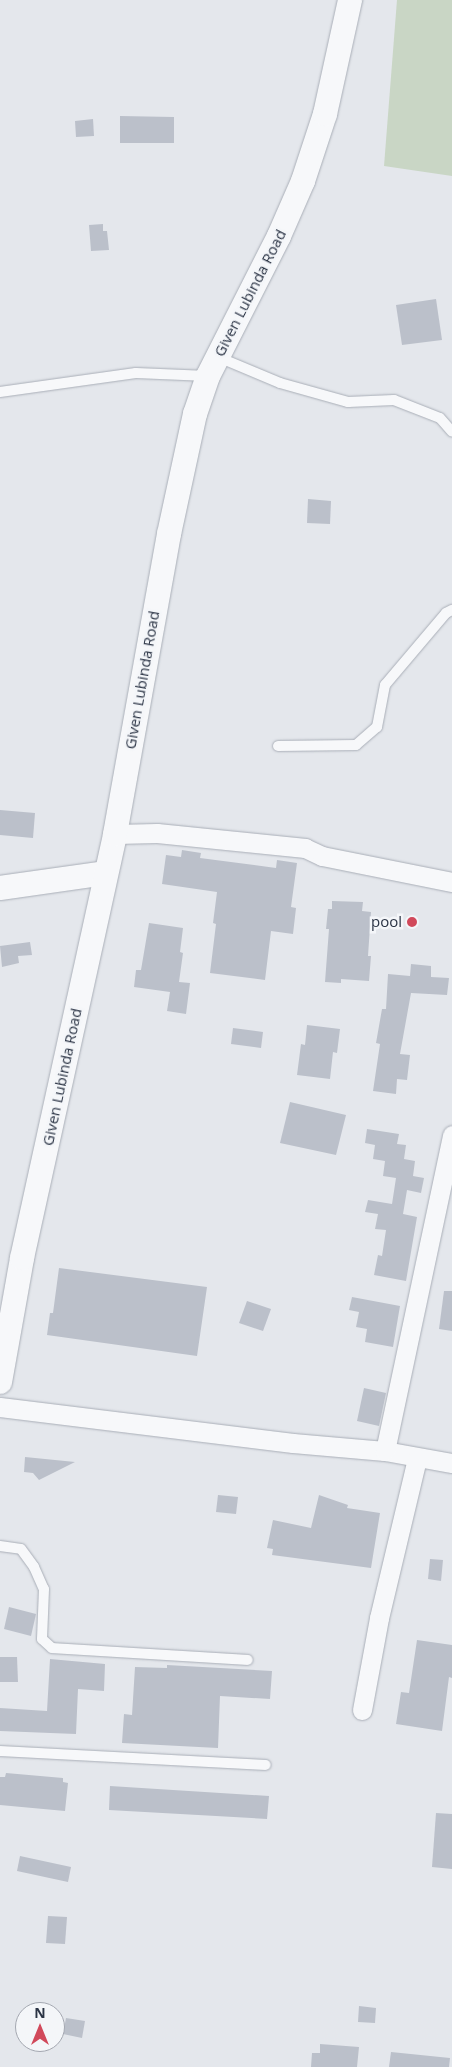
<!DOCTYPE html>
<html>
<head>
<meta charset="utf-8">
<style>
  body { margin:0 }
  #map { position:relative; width:452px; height:2067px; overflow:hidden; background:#e4e7ec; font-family:"Open Sans",sans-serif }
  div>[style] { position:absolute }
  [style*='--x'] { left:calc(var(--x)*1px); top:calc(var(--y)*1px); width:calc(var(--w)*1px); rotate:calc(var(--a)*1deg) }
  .green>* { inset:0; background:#c9d6c5 }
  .building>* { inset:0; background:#bbc0ca }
  .roads { filter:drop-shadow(0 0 1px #a9aeb7) drop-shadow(0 0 1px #a9aeb7) }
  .service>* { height:10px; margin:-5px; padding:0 5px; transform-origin:5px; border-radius:5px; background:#f7f8fa }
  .minor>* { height:19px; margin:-9.5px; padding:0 9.5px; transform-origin:9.5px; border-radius:9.5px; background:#f7f8fa }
  .tertiary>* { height:24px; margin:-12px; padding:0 12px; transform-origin:12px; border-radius:12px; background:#f7f8fa }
  .dots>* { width:14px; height:14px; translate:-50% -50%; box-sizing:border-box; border:2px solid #f4f6f9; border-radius:50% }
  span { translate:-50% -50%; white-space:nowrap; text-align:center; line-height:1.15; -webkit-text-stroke:5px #f4f6f9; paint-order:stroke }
  .street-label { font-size:15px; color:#2b3445 }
  .poi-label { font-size:15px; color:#2b3445 }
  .right { translate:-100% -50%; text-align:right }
  .north { position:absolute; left:15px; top:2002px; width:50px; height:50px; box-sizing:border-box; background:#f4f6f9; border:1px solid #a4a8b1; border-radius:50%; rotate:0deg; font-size:14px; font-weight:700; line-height:20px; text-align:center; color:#2b3445 }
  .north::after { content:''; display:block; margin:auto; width:18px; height:22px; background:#d1495b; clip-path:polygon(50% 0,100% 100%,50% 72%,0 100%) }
</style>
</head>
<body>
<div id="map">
  <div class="green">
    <i style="clip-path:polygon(397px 0,452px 0,452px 176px,384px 166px)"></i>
  </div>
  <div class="building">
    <i style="clip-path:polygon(120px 116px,174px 117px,174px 143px,120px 143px)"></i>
    <i style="clip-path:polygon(93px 119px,94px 136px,76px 137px,75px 121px)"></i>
    <i style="clip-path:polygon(103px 224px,103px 231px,107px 231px,109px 250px,91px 251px,89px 225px)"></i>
    <i style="clip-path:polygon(436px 299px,442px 340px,402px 345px,396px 305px)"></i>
    <i style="clip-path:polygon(308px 499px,331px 501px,330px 524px,307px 523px)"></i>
    <i style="clip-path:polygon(0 810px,35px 813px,33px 838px,0 835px)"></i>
    <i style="clip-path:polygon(182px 850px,201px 853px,200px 858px,276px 868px,277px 860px,297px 863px,291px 907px,296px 908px,293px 934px,271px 931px,265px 980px,210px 973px,216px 924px,213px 923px,217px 892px,162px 884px,166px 855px,181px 857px)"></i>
    <i style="clip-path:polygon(332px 901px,363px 902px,362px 911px,371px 912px,368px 956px,371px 956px,369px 981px,341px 979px,341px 983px,325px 982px,329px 929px,326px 929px,328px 909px,332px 909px)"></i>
    <i style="clip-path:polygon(149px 923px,183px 928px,180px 952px,183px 953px,179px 982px,190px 983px,186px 1014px,167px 1011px,170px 992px,134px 987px,136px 970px,141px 970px)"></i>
    <i style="clip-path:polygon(30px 942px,32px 955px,18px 956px,19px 963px,2px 967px,0 946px)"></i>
    <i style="clip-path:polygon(411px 964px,431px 966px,431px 977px,449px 978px,447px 995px,411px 993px,400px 1054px,410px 1055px,407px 1080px,397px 1079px,396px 1094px,373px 1091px,380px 1044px,376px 1043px,382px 1009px,386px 1009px,388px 974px,410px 976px)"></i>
    <i style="clip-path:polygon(307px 1025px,340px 1029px,337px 1053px,333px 1052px,330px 1079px,297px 1075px,301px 1044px,305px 1045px)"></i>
    <i style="clip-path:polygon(233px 1028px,263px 1032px,261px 1048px,231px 1044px)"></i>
    <i style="clip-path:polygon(290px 1102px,346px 1115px,336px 1155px,280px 1143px)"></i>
    <i style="clip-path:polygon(367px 1129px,399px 1134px,397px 1144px,406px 1145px,404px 1159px,415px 1161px,413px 1176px,424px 1178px,421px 1193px,407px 1190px,403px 1214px,417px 1217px,406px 1281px,374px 1275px,378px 1255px,382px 1256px,386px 1230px,375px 1229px,378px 1214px,365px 1212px,368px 1200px,392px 1204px,396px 1178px,383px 1176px,385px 1161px,373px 1159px,375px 1145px,365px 1143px)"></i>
    <i style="clip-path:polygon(59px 1268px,207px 1287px,197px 1356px,47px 1335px,50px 1313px,53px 1313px)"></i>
    <i style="clip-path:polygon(444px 1291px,452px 1291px,452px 1331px,439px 1329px)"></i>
    <i style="clip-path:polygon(352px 1297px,400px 1306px,393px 1347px,365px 1342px,367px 1329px,356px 1327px,359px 1312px,349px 1310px)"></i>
    <i style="clip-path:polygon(247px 1301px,271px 1309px,263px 1331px,239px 1323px)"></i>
    <i style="clip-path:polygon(364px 1388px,386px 1393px,379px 1426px,357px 1421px)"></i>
    <i style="clip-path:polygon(25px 1457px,75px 1462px,39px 1480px,33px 1473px,24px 1472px)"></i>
    <i style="clip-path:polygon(218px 1495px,238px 1497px,236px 1514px,216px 1512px)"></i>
    <i style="clip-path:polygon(319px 1495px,348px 1505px,347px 1508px,380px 1513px,371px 1568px,272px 1555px,273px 1549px,267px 1548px,273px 1520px,311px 1528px)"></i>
    <i style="clip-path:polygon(430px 1559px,443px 1560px,441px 1581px,428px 1579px)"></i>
    <i style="clip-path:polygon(9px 1607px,36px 1614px,31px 1636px,4px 1629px)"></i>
    <i style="clip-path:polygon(417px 1640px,452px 1645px,452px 1678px,449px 1677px,442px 1731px,396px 1724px,401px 1692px,409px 1693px)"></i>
    <i style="clip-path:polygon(0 1657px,17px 1657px,18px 1682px,0 1682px)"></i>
    <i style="clip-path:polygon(50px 1659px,105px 1664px,104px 1691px,78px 1689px,76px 1734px,0 1731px,0 1708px,47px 1711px)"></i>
    <i style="clip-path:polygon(167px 1665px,272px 1671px,270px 1699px,220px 1696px,218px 1748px,122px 1743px,124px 1714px,132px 1715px,135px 1667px,167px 1668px)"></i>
    <i style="clip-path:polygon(6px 1773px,63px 1778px,63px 1782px,68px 1783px,65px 1811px,0 1805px,0 1777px,5px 1777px)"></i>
    <i style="clip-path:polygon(110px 1786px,269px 1796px,267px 1819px,109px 1810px)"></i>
    <i style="clip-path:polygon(436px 1813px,452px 1814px,452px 1869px,432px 1867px)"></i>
    <i style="clip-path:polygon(20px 1856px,71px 1867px,68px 1882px,17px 1871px)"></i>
    <i style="clip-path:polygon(48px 1916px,67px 1917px,65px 1944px,46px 1943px)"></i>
    <i style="clip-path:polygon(359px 2006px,376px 2008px,375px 2023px,358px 2022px)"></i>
    <i style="clip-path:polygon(66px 2018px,85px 2021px,82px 2038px,63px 2034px)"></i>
    <i style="clip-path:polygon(320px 2044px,359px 2047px,357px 2067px,311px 2067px,312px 2053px,320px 2053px)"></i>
    <i style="clip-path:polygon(391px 2052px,450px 2058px,449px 2067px,389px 2067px)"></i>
  </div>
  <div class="roads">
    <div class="service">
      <i style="--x:218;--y:357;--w:67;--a:22.8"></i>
      <i style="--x:280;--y:383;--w:71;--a:15.6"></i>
      <i style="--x:348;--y:402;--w:46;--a:-2.5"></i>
      <i style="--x:394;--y:400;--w:49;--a:21.4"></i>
      <i style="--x:440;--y:418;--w:18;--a:49"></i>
      <i style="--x:0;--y:392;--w:137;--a:-8"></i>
      <i style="--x:136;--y:373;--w:72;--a:2.4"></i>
      <i style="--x:278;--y:746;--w:78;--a:-0.7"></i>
      <i style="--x:356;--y:745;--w:28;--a:-41"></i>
      <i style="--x:377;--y:727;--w:43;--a:-79.2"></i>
      <i style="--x:385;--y:685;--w:94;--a:-49.7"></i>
      <i style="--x:446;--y:613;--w:7;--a:-27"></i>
      <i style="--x:0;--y:1546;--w:21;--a:8"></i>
      <i style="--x:21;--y:1549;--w:22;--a:54"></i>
      <i style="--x:34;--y:1567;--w:24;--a:66"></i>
      <i style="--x:44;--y:1589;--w:50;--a:92.3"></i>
      <i style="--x:42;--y:1639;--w:13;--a:42"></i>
      <i style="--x:52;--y:1648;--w:196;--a:3.5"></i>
      <i style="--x:0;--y:1751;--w:266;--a:3"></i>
    </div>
    <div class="minor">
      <i style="--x:115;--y:834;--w:42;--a:-1.4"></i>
      <i style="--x:157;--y:833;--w:149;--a:5.8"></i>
      <i style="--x:305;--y:848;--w:19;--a:25"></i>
      <i style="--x:322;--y:856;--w:133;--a:11.3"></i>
      <i style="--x:0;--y:1407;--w:295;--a:7"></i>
      <i style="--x:293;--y:1443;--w:92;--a:5"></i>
      <i style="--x:385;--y:1451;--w:68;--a:10.2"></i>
      <i style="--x:385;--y:1451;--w:323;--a:-78"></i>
      <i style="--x:362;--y:1710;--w:94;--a:-79.5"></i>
      <i style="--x:379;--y:1618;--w:164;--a:-76.6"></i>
    </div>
    <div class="tertiary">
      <i style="--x:0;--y:888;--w:106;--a:-8.1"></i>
      <i style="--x:0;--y:1382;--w:126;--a:-79.9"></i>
      <i style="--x:22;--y:1258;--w:434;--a:-77.6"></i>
      <i style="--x:115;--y:834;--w:305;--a:-79.8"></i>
      <i style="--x:169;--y:534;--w:123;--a:-77.8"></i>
      <i style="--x:195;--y:414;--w:40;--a:-71.1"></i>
      <i style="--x:208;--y:376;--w:157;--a:-63.1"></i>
      <i style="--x:279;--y:236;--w:60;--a:-66.4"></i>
      <i style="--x:303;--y:181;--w:71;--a:-71.8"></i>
      <i style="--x:325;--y:114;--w:117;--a:-77.6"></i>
    </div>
  </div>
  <div class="dots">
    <i style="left:412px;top:922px;background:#d1495b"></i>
  </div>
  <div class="street-label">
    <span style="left:250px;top:293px;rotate:-63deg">Given Lubinda Road</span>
    <span style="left:142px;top:680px;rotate:-80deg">Given Lubinda Road</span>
    <span style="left:62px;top:1077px;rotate:-78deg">Given Lubinda Road</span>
  </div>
  <div class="poi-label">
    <span class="right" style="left:402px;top:922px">pool</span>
  </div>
  <div class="north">N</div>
</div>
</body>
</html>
